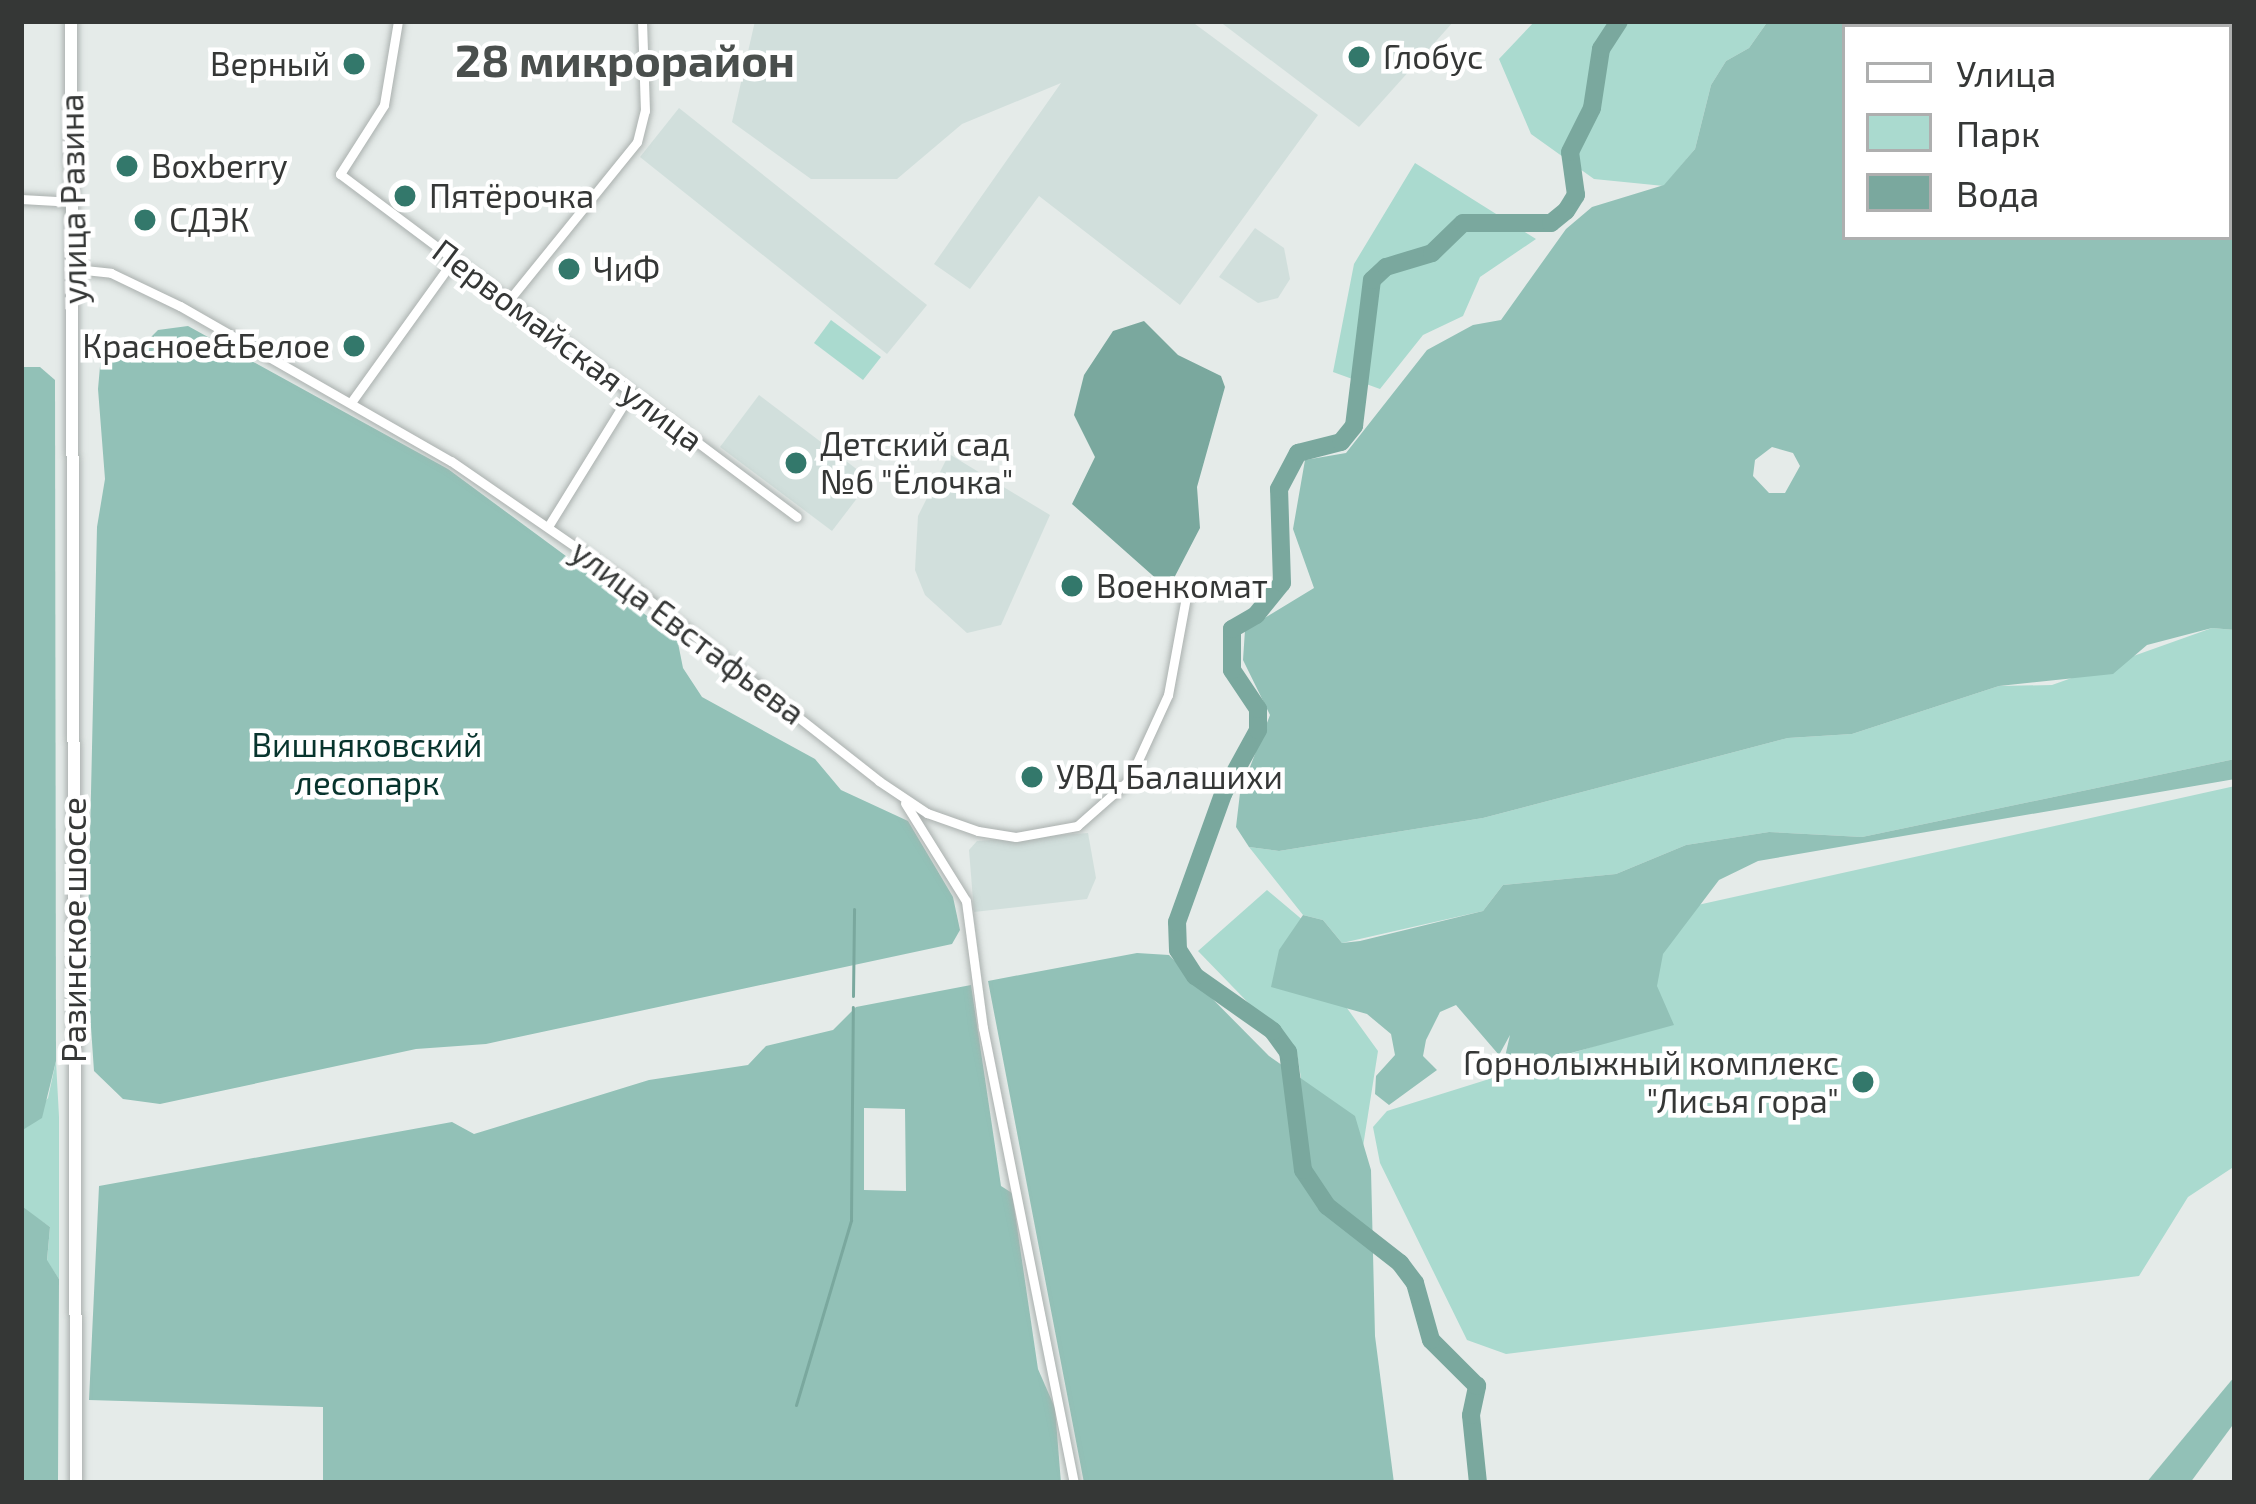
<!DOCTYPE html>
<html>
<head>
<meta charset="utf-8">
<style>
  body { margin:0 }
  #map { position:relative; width:2256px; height:1504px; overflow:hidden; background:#e5ebe9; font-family:"Exo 2",sans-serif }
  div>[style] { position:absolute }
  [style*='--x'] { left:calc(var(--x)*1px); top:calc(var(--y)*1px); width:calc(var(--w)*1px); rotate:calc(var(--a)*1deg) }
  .built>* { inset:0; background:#d1dfdc }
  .green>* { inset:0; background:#aadacf }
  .forest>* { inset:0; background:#92c1b7 }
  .water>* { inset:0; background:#7aa89e }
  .stream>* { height:3px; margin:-1.5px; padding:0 1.5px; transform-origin:1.5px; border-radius:1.5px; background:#7aa89e }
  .river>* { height:18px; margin:-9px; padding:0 9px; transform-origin:9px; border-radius:9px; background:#7aa89e }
  .roads { filter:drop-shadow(0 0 3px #aab0ae) drop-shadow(0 0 3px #aab0ae) }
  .street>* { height:9px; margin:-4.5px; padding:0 4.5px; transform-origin:4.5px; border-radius:4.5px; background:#fff }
  .secondary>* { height:12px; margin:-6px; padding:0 6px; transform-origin:6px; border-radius:6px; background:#fff }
  .dots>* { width:33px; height:33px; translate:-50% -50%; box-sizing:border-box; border:6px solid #fff; border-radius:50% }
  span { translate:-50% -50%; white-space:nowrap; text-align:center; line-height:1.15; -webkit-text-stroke:9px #fff; paint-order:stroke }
  .poi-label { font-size:33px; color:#353736 }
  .left { translate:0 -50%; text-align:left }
  .right { translate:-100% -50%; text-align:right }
  .street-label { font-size:33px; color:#353736 }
  .park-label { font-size:33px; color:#07342d }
  .district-label { font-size:45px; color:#4a4f4d; font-weight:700 }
  .frame { position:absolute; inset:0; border:24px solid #353736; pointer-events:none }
  .legend { position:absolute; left:1842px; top:24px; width:390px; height:216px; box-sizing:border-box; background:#fff; border:3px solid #aeafaf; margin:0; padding:15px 21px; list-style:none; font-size:36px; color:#353736 }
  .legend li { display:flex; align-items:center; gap:24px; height:60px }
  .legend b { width:60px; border:3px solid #aeafaf }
</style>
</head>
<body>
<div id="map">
  <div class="built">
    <i style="clip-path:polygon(755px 21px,1191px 21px,1318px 115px,1180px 305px,1039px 196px,970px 289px,934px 264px,1061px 83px,962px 124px,897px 179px,811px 179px,732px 122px)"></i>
    <i style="clip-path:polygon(1219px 21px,1454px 21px,1359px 127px)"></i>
    <i style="clip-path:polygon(679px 108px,927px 305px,887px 354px,640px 157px)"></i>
    <i style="clip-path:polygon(1255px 228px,1284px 248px,1290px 279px,1278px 298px,1258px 303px,1219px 277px)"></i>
    <i style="clip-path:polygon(759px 395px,871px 480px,832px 531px,720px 447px)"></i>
    <i style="clip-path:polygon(949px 454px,1050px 515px,1001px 625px,967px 633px,925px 595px,915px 570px,918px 516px)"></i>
    <i style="clip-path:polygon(1088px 833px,1096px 878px,1087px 899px,974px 912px,969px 850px,977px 841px)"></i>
  </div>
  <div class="green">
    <i style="clip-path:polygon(1535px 21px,1768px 21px,1749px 48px,1726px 61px,1711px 85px,1695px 149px,1664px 186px,1594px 179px,1531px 134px,1499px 59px)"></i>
    <i style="clip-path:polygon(1415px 163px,1536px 239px,1480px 277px,1463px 316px,1423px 335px,1380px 389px,1333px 372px,1354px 264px)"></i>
    <i style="clip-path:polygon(831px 320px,881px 357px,863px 380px,814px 343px)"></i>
    <i style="clip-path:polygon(2212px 628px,2235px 630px,2235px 759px,1862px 837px,1769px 832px,1686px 845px,1616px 874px,1503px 885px,1483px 911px,1342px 943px,1323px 920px,1303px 915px,1249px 847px,1279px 851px,1483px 818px,1788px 738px,1852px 734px,1999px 686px,2052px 685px)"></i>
    <i style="clip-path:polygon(2235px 786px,2235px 1166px,2188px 1197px,2139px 1276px,1506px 1354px,1467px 1340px,1380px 1163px,1373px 1127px,1387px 1111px,1598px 1045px,1630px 920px)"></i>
    <i style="clip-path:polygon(1267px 890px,1311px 927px,1344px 1004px,1378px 1051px,1359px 1172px,1313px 1154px,1297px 1053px,1198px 951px)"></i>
    <i style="clip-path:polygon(56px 1061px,59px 1117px,59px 1279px,47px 1261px,50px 1227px,21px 1207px,21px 1131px,48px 1098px)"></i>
  </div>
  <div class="forest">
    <i style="clip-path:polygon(evenodd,1768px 21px,2235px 21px,2235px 630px,2212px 628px,2147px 645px,2113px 674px,1999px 686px,1852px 734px,1788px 738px,1483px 818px,1279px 851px,1249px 847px,1236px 827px,1240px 793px,1270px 715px,1243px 660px,1245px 630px,1314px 588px,1293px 529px,1305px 460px,1346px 453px,1427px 350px,1473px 325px,1501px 320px,1566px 229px,1592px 207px,1664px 185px,1695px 149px,1711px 85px,1726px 61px,1749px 48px,1768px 21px,2229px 27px,2229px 237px,1845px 237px,1845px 27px,2229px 27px,1768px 21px,1772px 447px,1793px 453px,1800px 466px,1785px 493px,1769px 493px,1753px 476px,1755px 460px,1772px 447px)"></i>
    <i style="clip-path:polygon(188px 326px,448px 469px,677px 638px,683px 668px,702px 697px,815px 759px,841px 790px,908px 821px,953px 897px,960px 930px,952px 944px,486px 1044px,416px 1049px,160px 1104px,123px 1099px,94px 1071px,87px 969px,97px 527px,105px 479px,98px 389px,101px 355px,111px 343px,146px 342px,158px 330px)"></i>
    <i style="clip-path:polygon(21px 367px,40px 367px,55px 380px,56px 1061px,42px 1118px,21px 1131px)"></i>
    <i style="clip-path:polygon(2235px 759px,2235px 779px,1758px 861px,1719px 880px,1663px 954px,1657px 986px,1674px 1025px,1516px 1068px,1505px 1057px,1510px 1035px,1499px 1055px,1456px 1005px,1440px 1012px,1426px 1040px,1423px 1056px,1437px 1070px,1389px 1105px,1375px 1094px,1376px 1076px,1395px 1055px,1391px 1034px,1367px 1014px,1271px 987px,1279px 950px,1303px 915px,1323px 920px,1342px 943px,1360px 941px,1483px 911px,1503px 885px,1616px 874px,1686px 845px,1769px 832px,1862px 837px)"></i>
    <i style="clip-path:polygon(1137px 953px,1169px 955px,1269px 1056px,1355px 1116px,1371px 1170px,1375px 1336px,1394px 1483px,1084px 1483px,988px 981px)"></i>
    <i style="clip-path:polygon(evenodd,971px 985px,1001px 1186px,1012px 1193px,1038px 1369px,1055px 1408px,1061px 1483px,323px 1483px,323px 1407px,89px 1400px,99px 1186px,452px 1122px,474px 1134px,649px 1080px,748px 1065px,766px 1046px,833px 1030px,856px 1007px,971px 985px,864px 1108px,905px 1109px,906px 1191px,864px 1190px,864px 1108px)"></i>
    <i style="clip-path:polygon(23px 1207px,50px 1227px,47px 1260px,59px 1279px,58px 1483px,21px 1483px)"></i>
    <i style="clip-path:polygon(2235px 1376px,2235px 1422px,2190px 1483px,2146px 1483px)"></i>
  </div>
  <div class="water">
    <i style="clip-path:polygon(1144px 321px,1178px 355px,1221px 376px,1225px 387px,1197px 487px,1200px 528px,1173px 580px,1160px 582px,1072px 504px,1095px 457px,1074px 415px,1084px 375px,1113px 331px)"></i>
  </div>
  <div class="stream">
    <i style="--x:853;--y:996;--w:87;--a:-89.3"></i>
    <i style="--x:796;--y:1405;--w:193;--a:-73.4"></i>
    <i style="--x:851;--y:1220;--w:213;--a:-89.5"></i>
  </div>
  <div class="river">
    <i style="--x:1478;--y:1483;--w:68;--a:-95.9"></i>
    <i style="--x:1471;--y:1415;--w:30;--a:-78"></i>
    <i style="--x:1477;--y:1386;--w:65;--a:-135"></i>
    <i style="--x:1431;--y:1340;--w:59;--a:-105.7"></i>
    <i style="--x:1415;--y:1283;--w:25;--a:-127"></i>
    <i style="--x:1400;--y:1263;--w:93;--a:-142"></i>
    <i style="--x:1327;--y:1206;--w:43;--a:-123.7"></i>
    <i style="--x:1303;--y:1170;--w:119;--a:-97.2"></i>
    <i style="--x:1288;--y:1052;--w:26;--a:-126"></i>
    <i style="--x:1273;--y:1031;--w:95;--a:-144.8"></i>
    <i style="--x:1195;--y:976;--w:31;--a:-123"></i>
    <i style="--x:1178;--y:950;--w:28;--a:-92"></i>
    <i style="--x:1177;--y:922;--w:136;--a:-70.2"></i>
    <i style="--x:1223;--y:794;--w:73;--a:-61.3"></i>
    <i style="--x:1258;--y:730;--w:21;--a:-90"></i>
    <i style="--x:1258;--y:709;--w:47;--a:-123.7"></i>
    <i style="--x:1232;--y:670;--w:41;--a:-90"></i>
    <i style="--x:1232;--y:629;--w:28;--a:-30"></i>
    <i style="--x:1256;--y:615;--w:41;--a:-50.9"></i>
    <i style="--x:1282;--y:583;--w:94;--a:-91.8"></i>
    <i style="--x:1279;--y:489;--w:41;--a:-62.2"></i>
    <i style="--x:1298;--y:453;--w:44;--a:-14.3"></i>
    <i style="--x:1341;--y:442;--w:21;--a:-51"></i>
    <i style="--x:1354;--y:426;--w:147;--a:-83"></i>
    <i style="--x:1372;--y:280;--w:19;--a:-43"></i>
    <i style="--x:1386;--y:267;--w:48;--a:-16.9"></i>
    <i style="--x:1432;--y:253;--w:43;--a:-44.1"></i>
    <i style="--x:1463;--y:223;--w:88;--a:0"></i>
    <i style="--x:1551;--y:223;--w:19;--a:-39"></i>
    <i style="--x:1566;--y:211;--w:19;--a:-58"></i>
    <i style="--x:1576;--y:195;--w:43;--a:-97.9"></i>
    <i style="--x:1570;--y:152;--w:49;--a:-63.4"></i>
    <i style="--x:1592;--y:108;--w:60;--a:-81.3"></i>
    <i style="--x:1601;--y:49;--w:33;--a:-57"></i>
  </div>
  <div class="roads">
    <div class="street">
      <i style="--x:398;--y:21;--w:85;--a:99.5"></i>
      <i style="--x:384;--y:105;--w:82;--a:122.5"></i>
      <i style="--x:340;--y:174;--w:571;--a:36.89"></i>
      <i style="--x:21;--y:199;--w:53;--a:3.2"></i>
      <i style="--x:75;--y:269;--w:36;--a:6"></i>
      <i style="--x:111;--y:273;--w:76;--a:25.6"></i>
      <i style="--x:180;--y:306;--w:312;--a:29.8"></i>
      <i style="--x:451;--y:461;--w:216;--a:34.6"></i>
      <i style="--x:629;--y:584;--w:318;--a:38.2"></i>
      <i style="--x:879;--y:781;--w:58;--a:33.7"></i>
      <i style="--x:927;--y:813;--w:54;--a:19.4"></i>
      <i style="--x:978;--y:831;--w:38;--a:9"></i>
      <i style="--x:1016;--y:837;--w:62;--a:-10.2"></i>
      <i style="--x:1077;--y:826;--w:69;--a:-41.5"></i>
      <i style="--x:1129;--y:780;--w:94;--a:-65.4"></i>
      <i style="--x:1168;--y:695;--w:100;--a:-79.6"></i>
      <i style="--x:509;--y:300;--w:203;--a:-51"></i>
      <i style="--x:637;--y:142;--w:32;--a:-76"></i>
      <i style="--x:645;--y:111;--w:90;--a:-91.9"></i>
      <i style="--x:352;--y:401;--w:175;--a:-54.3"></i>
      <i style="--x:549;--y:525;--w:156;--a:-58.3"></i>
      <i style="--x:905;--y:803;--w:115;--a:58.1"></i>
      <i style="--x:966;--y:901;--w:128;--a:82.4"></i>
      <i style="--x:983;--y:1028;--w:464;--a:78.7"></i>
    </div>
    <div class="secondary">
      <i style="--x:71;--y:21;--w:1462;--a:89.8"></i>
    </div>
  </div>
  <div class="dots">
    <i style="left:1359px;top:57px;background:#33786b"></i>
    <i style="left:354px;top:64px;background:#33786b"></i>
    <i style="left:127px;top:166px;background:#33786b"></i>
    <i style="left:405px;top:196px;background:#33786b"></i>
    <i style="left:145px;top:220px;background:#33786b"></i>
    <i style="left:569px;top:269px;background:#33786b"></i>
    <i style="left:354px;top:346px;background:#33786b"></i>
    <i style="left:796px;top:463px;background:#33786b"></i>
    <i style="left:1072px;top:586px;background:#33786b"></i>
    <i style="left:1032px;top:777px;background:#33786b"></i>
    <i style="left:1863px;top:1082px;background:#33786b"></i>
  </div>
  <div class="poi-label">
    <span class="left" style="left:1383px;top:57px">Глобус</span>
    <span class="right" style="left:330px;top:64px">Верный</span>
    <span class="left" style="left:151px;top:166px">Boxberry</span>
    <span class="left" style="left:429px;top:196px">Пятёрочка</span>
    <span class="left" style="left:169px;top:220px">СДЭК</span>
    <span class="left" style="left:593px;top:269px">ЧиФ</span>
    <span class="right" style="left:330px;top:346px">Красное&amp;Белое</span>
    <span class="left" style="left:820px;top:463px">Детский сад<br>№6 "Ёлочка"</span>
    <span class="left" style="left:1096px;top:586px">Военкомат</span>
    <span class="left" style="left:1056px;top:777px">УВД Балашихи</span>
    <span class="right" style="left:1839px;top:1082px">Горнолыжный комплекс<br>"Лисья гора"</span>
  </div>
  <div class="street-label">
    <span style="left:73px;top:199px;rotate:-91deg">улица Разина</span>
    <span style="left:568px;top:345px;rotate:37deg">Первомайская улица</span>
    <span style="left:688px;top:632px;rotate:37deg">улица Евстафьева</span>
    <span style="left:74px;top:930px;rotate:-90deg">Разинское шоссе</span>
  </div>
  <div class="park-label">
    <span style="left:367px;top:764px">Вишняковский<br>лесопарк</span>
  </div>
  <div class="district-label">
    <span style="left:625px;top:60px">28 микрорайон</span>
  </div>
  <div class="frame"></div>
  <ul class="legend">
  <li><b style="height:15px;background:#fff"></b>Улица</li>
  <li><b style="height:33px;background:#aadacf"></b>Парк</li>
  <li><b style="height:33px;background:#7aa89e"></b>Вода</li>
  </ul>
</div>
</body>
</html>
